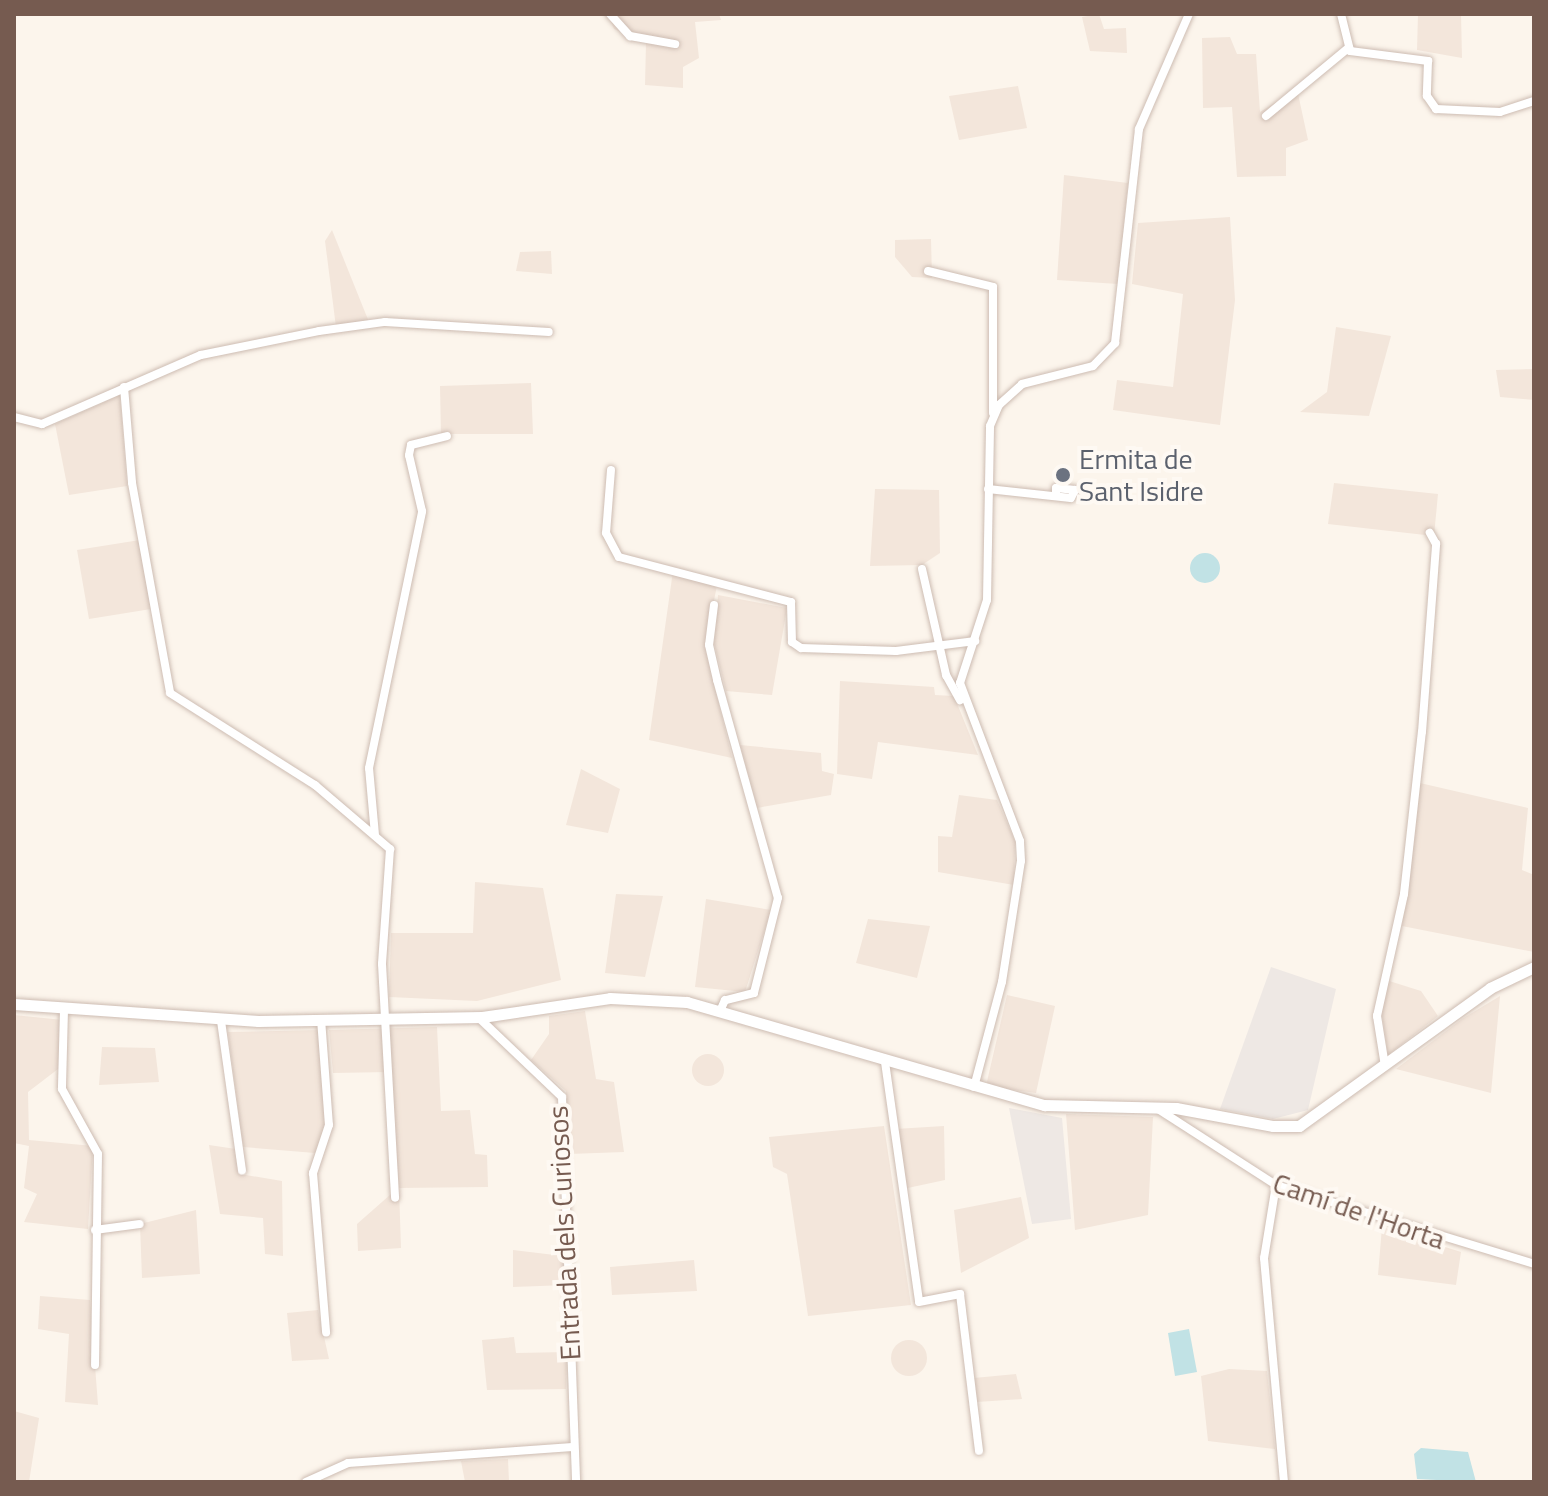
<!DOCTYPE html>
<html>
<head>
<meta charset="utf-8">
<style>
  body { margin:0 }
  #map { position:relative; width:1548px; height:1496px; overflow:hidden; background:#fcf5ec; font-family:"Titillium Web",sans-serif }
  div>[style] { position:absolute }
  [style*='--x'] { left:calc(var(--x)*1px); top:calc(var(--y)*1px); width:calc(var(--w)*1px); rotate:calc(var(--a)*1deg) }
  .residential>* { inset:0; background:#f3e6db }
  .round { border-radius:50% }
  .industrial>* { inset:0; background:#eee8e4 }
  .water>* { inset:0; background:#c1e2e5 }
  .roads { filter:drop-shadow(0 0 2px #cdbcb2) drop-shadow(0 0 2px #cdbcb2) }
  .street>* { height:8px; margin:-4px; padding:0 4px; transform-origin:4px; border-radius:4px; background:#fff }
  .secondary>* { height:11px; margin:-5.5px; padding:0 5.5px; transform-origin:5.5px; border-radius:5.5px; background:#fff }
  .dots>* { width:22px; height:22px; translate:-50% -50%; box-sizing:border-box; border:4px solid #fef9f3; border-radius:50% }
  span { translate:-50% -50%; white-space:nowrap; text-align:center; line-height:1.15; -webkit-text-stroke:8px #fef9f3; paint-order:stroke }
  .worship-label { font-size:28px; color:#5b616d }
  .left { translate:0 -50%; text-align:left }
  .street-label { font-size:28px; color:#765b50 }
  .frame { position:absolute; inset:0; border:16px solid #765b50; pointer-events:none }
</style>
</head>
<body>
<div id="map">
  <div class="residential">
    <i style="clip-path:polygon(608px 14px,719px 14px,721px 20px,695px 22px,699px 58px,683px 67px,683px 88px,645px 85px,646px 43px,614px 29px)"></i>
    <i style="clip-path:polygon(1099px 14px,1104px 29px,1126px 28px,1127px 53px,1090px 51px,1082px 17px)"></i>
    <i style="clip-path:polygon(1418px 14px,1461px 14px,1462px 58px,1417px 50px)"></i>
    <i style="clip-path:polygon(1230px 37px,1237px 54px,1256px 54px,1260px 112px,1297px 89px,1308px 140px,1286px 148px,1286px 176px,1237px 177px,1232px 107px,1203px 108px,1202px 38px)"></i>
    <i style="clip-path:polygon(1018px 86px,1027px 128px,959px 140px,949px 96px)"></i>
    <i style="clip-path:polygon(1064px 175px,1128px 183px,1118px 284px,1057px 280px)"></i>
    <i style="clip-path:polygon(1230px 217px,1235px 300px,1220px 425px,1113px 410px,1117px 380px,1173px 387px,1183px 294px,1132px 284px,1138px 223px)"></i>
    <i style="clip-path:polygon(332px 230px,369px 322px,336px 327px,325px 241px)"></i>
    <i style="clip-path:polygon(931px 239px,932px 278px,912px 277px,895px 257px,895px 240px)"></i>
    <i style="clip-path:polygon(551px 251px,552px 274px,516px 271px,520px 252px)"></i>
    <i style="clip-path:polygon(1336px 327px,1391px 336px,1369px 416px,1300px 412px,1327px 392px)"></i>
    <i style="clip-path:polygon(1534px 369px,1534px 400px,1500px 397px,1496px 370px)"></i>
    <i style="clip-path:polygon(531px 383px,533px 434px,441px 434px,440px 386px)"></i>
    <i style="clip-path:polygon(120px 395px,127px 486px,69px 495px,55px 424px)"></i>
    <i style="clip-path:polygon(1334px 483px,1438px 494px,1434px 536px,1328px 524px)"></i>
    <i style="clip-path:polygon(875px 489px,939px 490px,940px 553px,922px 565px,870px 566px)"></i>
    <i style="clip-path:polygon(140px 540px,151px 609px,89px 619px,77px 550px)"></i>
    <i style="clip-path:polygon(673px 571px,717px 585px,705px 647px,732px 758px,649px 740px)"></i>
    <i style="clip-path:polygon(718px 595px,787px 608px,772px 695px,726px 691px,714px 643px)"></i>
    <i style="clip-path:polygon(840px 681px,934px 687px,935px 695px,954px 696px,978px 755px,878px 742px,872px 779px,837px 774px)"></i>
    <i style="clip-path:polygon(740px 745px,821px 753px,822px 771px,834px 774px,831px 795px,757px 808px)"></i>
    <i style="clip-path:polygon(581px 769px,620px 789px,608px 833px,566px 825px)"></i>
    <i style="clip-path:polygon(1420px 783px,1528px 808px,1522px 870px,1534px 875px,1534px 952px,1402px 926px)"></i>
    <i style="clip-path:polygon(959px 795px,997px 800px,1015px 841px,1014px 885px,938px 872px,938px 836px,952px 837px)"></i>
    <i style="clip-path:polygon(475px 882px,543px 888px,561px 980px,477px 1001px,389px 997px,391px 933px,473px 933px)"></i>
    <i style="clip-path:polygon(616px 894px,663px 896px,645px 977px,605px 973px)"></i>
    <i style="clip-path:polygon(706px 899px,771px 910px,745px 992px,695px 987px)"></i>
    <i style="clip-path:polygon(868px 919px,930px 926px,917px 978px,856px 963px)"></i>
    <i style="clip-path:polygon(1386px 980px,1421px 991px,1438px 1016px,1388px 1055px,1381px 1009px)"></i>
    <i style="clip-path:polygon(1007px 995px,1055px 1006px,1036px 1093px,986px 1086px)"></i>
    <i style="clip-path:polygon(1500px 996px,1491px 1093px,1396px 1069px,1462px 1019px)"></i>
    <i style="clip-path:polygon(585px 1011px,596px 1079px,614px 1082px,624px 1152px,569px 1154px,566px 1091px,531px 1060px,549px 1034px,549px 1016px)"></i>
    <i style="clip-path:polygon(14px 1015px,63px 1020px,62px 1066px,28px 1092px,29px 1140px,93px 1146px,88px 1229px,24px 1222px,37px 1194px,24px 1188px,29px 1146px,14px 1143px)"></i>
    <i style="clip-path:polygon(437px 1027px,441px 1111px,470px 1110px,475px 1154px,487px 1155px,488px 1187px,399px 1188px,401px 1248px,358px 1251px,357px 1224px,399px 1187px,389px 1072px,333px 1073px,329px 1030px)"></i>
    <i style="clip-path:polygon(322px 1030px,325px 1125px,315px 1153px,243px 1147px,228px 1032px)"></i>
    <i style="clip-path:polygon(102px 1047px,155px 1048px,159px 1082px,99px 1085px)"></i>
    <i class="round" style="left:692px;top:1054px;width:32px;height:32px"></i>
    <i style="clip-path:polygon(1066px 1114px,1153px 1117px,1148px 1215px,1075px 1230px)"></i>
    <i style="clip-path:polygon(884px 1126px,911px 1305px,808px 1316px,787px 1174px,773px 1167px,769px 1137px)"></i>
    <i style="clip-path:polygon(944px 1126px,945px 1180px,903px 1189px,895px 1129px)"></i>
    <i style="clip-path:polygon(209px 1145px,236px 1149px,240px 1174px,282px 1181px,283px 1256px,265px 1254px,263px 1218px,220px 1214px)"></i>
    <i style="clip-path:polygon(1021px 1197px,1029px 1238px,961px 1273px,954px 1210px)"></i>
    <i style="clip-path:polygon(196px 1210px,200px 1274px,142px 1278px,140px 1224px)"></i>
    <i style="clip-path:polygon(1382px 1227px,1461px 1252px,1456px 1285px,1378px 1275px)"></i>
    <i style="clip-path:polygon(513px 1250px,563px 1256px,567px 1285px,513px 1287px)"></i>
    <i style="clip-path:polygon(694px 1260px,697px 1291px,612px 1295px,610px 1267px)"></i>
    <i style="clip-path:polygon(40px 1296px,90px 1300px,98px 1405px,65px 1402px,69px 1334px,38px 1329px)"></i>
    <i style="clip-path:polygon(318px 1310px,329px 1359px,292px 1361px,287px 1313px)"></i>
    <i style="clip-path:polygon(514px 1337px,516px 1353px,567px 1352px,566px 1389px,487px 1390px,482px 1340px)"></i>
    <i class="round" style="left:891px;top:1340px;width:36px;height:36px"></i>
    <i style="clip-path:polygon(1229px 1369px,1267px 1371px,1275px 1449px,1208px 1441px,1201px 1376px)"></i>
    <i style="clip-path:polygon(1016px 1374px,1022px 1399px,977px 1402px,974px 1378px)"></i>
    <i style="clip-path:polygon(14px 1411px,39px 1418px,29px 1482px,14px 1482px)"></i>
    <i style="clip-path:polygon(508px 1459px,509px 1482px,465px 1482px,461px 1461px)"></i>
  </div>
  <div class="industrial">
    <i style="clip-path:polygon(1271px 967px,1336px 989px,1308px 1110px,1273px 1119px,1220px 1109px)"></i>
    <i style="clip-path:polygon(1009px 1108px,1062px 1118px,1071px 1219px,1032px 1224px)"></i>
  </div>
  <div class="water">
    <i class="round" style="left:1190px;top:553px;width:30px;height:30px"></i>
    <i style="clip-path:polygon(1189px 1329px,1197px 1372px,1175px 1376px,1168px 1333px)"></i>
    <i style="clip-path:polygon(1421px 1448px,1468px 1452px,1476px 1482px,1417px 1479px,1414px 1454px)"></i>
  </div>
  <div class="roads">
    <div class="street">
      <i style="--x:610;--y:14;--w:30;--a:48"></i>
      <i style="--x:630;--y:36;--w:46;--a:10.1"></i>
      <i style="--x:1341;--y:14;--w:38;--a:76"></i>
      <i style="--x:1350;--y:51;--w:79;--a:7.3"></i>
      <i style="--x:1428;--y:61;--w:35;--a:92"></i>
      <i style="--x:1427;--y:96;--w:16;--a:55"></i>
      <i style="--x:1436;--y:109;--w:64;--a:2.7"></i>
      <i style="--x:1500;--y:112;--w:36;--a:-18"></i>
      <i style="--x:1266;--y:116;--w:105;--a:-39.6"></i>
      <i style="--x:928;--y:271;--w:67;--a:13.8"></i>
      <i style="--x:993;--y:287;--w:126;--a:90"></i>
      <i style="--x:124;--y:387;--w:96;--a:85.2"></i>
      <i style="--x:132;--y:483;--w:213;--a:79.7"></i>
      <i style="--x:170;--y:693;--w:172;--a:32.4"></i>
      <i style="--x:315;--y:785;--w:99;--a:40.5"></i>
      <i style="--x:390;--y:849;--w:115;--a:94"></i>
      <i style="--x:382;--y:964;--w:234;--a:86.8"></i>
      <i style="--x:14;--y:417;--w:29;--a:14"></i>
      <i style="--x:42;--y:424;--w:173;--a:-23.5"></i>
      <i style="--x:201;--y:355;--w:120;--a:-11.5"></i>
      <i style="--x:319;--y:331;--w:67;--a:-7.8"></i>
      <i style="--x:385;--y:322;--w:164;--a:3.5"></i>
      <i style="--x:611;--y:470;--w:63;--a:94.5"></i>
      <i style="--x:606;--y:533;--w:27;--a:62"></i>
      <i style="--x:619;--y:557;--w:178;--a:14.7"></i>
      <i style="--x:791;--y:602;--w:40;--a:88.6"></i>
      <i style="--x:792;--y:642;--w:11;--a:34"></i>
      <i style="--x:801;--y:648;--w:95;--a:1.8"></i>
      <i style="--x:896;--y:651;--w:80;--a:-7.2"></i>
      <i style="--x:988;--y:489;--w:83;--a:6.2"></i>
      <i style="--x:1071;--y:498;--w:9;--a:-63"></i>
      <i style="--x:1075;--y:490;--w:19;--a:-174"></i>
      <i style="--x:1056;--y:488;--w:8;--a:90"></i>
      <i style="--x:922;--y:569;--w:109;--a:77.2"></i>
      <i style="--x:946;--y:675;--w:29;--a:61"></i>
      <i style="--x:714;--y:605;--w:40;--a:97.1"></i>
      <i style="--x:709;--y:645;--w:36;--a:77"></i>
      <i style="--x:717;--y:680;--w:226;--a:74.4"></i>
      <i style="--x:778;--y:898;--w:98;--a:104.2"></i>
      <i style="--x:754;--y:993;--w:30;--a:166"></i>
      <i style="--x:725;--y:1000;--w:10;--a:114"></i>
      <i style="--x:375;--y:835;--w:67;--a:-95.1"></i>
      <i style="--x:369;--y:768;--w:262;--a:-78.3"></i>
      <i style="--x:422;--y:511;--w:57;--a:-103.1"></i>
      <i style="--x:409;--y:455;--w:10;--a:-79"></i>
      <i style="--x:411;--y:445;--w:37;--a:-14"></i>
      <i style="--x:64;--y:1010;--w:79;--a:91.5"></i>
      <i style="--x:62;--y:1089;--w:74;--a:61"></i>
      <i style="--x:98;--y:1154;--w:211;--a:90.8"></i>
      <i style="--x:478;--y:1017;--w:116;--a:43.6"></i>
      <i style="--x:562;--y:1097;--w:385;--a:87.9"></i>
      <i style="--x:321;--y:1019;--w:106;--a:85.7"></i>
      <i style="--x:329;--y:1125;--w:51;--a:108.4"></i>
      <i style="--x:313;--y:1173;--w:160;--a:85.3"></i>
      <i style="--x:221;--y:1021;--w:151;--a:82"></i>
      <i style="--x:885;--y:1062;--w:242;--a:81.9"></i>
      <i style="--x:919;--y:1302;--w:42;--a:-11"></i>
      <i style="--x:960;--y:1294;--w:158;--a:83.1"></i>
      <i style="--x:1385;--y:1066;--w:51;--a:-99.1"></i>
      <i style="--x:1377;--y:1016;--w:125;--a:-77.5"></i>
      <i style="--x:1404;--y:894;--w:163;--a:-83.7"></i>
      <i style="--x:1422;--y:732;--w:189;--a:-85.7"></i>
      <i style="--x:1436;--y:544;--w:13;--a:-119"></i>
      <i style="--x:974;--y:1087;--w:109;--a:-75.1"></i>
      <i style="--x:1002;--y:982;--w:122;--a:-81.1"></i>
      <i style="--x:1021;--y:861;--w:20;--a:-93"></i>
      <i style="--x:1020;--y:841;--w:169;--a:-110.8"></i>
      <i style="--x:960;--y:683;--w:87;--a:-72"></i>
      <i style="--x:987;--y:600;--w:174;--a:-89"></i>
      <i style="--x:990;--y:426;--w:23;--a:-67"></i>
      <i style="--x:999;--y:405;--w:31;--a:-42"></i>
      <i style="--x:1022;--y:384;--w:73;--a:-14.2"></i>
      <i style="--x:1093;--y:366;--w:32;--a:-46"></i>
      <i style="--x:1115;--y:343;--w:215;--a:-83.6"></i>
      <i style="--x:1139;--y:129;--w:125;--a:-66.5"></i>
      <i style="--x:1158;--y:1109;--w:140;--a:32.8"></i>
      <i style="--x:1276;--y:1185;--w:270;--a:17"></i>
      <i style="--x:1276;--y:1185;--w:74;--a:99.3"></i>
      <i style="--x:1264;--y:1258;--w:225;--a:84.9"></i>
      <i style="--x:95;--y:1230;--w:45;--a:-7.6"></i>
      <i style="--x:306;--y:1482;--w:46;--a:-24.3"></i>
      <i style="--x:348;--y:1463;--w:225;--a:-4.1"></i>
    </div>
    <div class="secondary">
      <i style="--x:14;--y:1004;--w:245;--a:4"></i>
      <i style="--x:258;--y:1021;--w:224;--a:-1"></i>
      <i style="--x:482;--y:1017;--w:129;--a:-8.4"></i>
      <i style="--x:610;--y:998;--w:77;--a:3"></i>
      <i style="--x:687;--y:1002;--w:372;--a:16.1"></i>
      <i style="--x:1044;--y:1105;--w:132;--a:1.3"></i>
      <i style="--x:1176;--y:1108;--w:99;--a:10.5"></i>
      <i style="--x:1273;--y:1126;--w:26;--a:0"></i>
      <i style="--x:1299;--y:1126;--w:236;--a:-35.8"></i>
      <i style="--x:1490;--y:988;--w:49;--a:-25.5"></i>
    </div>
  </div>
  <div class="dots">
    <i style="left:1063px;top:475px;background:#6b7280"></i>
  </div>
  <div class="worship-label">
    <span class="left" style="left:1079px;top:475px">Ermita de<br>Sant Isidre</span>
  </div>
  <div class="street-label">
    <span style="left:1359px;top:1211px;rotate:19deg">Camí de l'Horta</span>
    <span style="left:564px;top:1233px;rotate:-93deg">Entrada dels Curiosos</span>
  </div>
  <div class="frame"></div>
</div>
</body>
</html>
